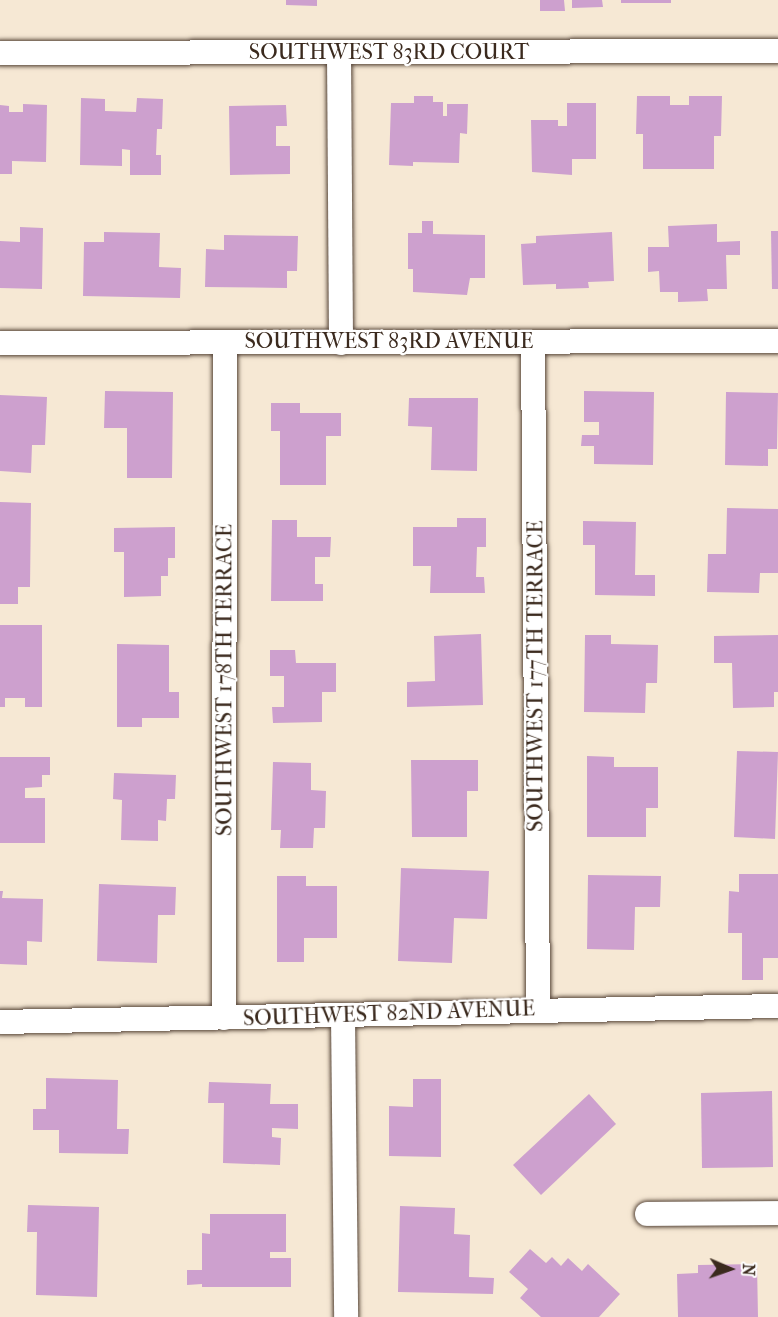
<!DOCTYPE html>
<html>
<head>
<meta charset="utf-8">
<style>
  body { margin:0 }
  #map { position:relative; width:778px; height:1317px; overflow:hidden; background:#f6e8d4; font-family:"IM FELL French Canon",serif }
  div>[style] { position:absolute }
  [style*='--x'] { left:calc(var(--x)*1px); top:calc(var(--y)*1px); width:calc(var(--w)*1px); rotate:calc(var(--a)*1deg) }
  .building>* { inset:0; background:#cda0ce }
  .roads { filter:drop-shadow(0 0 2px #574639) drop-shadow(0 0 2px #574639) }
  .minor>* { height:24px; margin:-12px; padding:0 12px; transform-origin:12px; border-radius:12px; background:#fff }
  span { translate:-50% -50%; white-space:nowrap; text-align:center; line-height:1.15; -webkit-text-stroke:4.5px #fff; paint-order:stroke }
  .street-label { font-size:22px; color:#3b2a1e }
  .north { position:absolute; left:700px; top:1239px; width:60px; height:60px; -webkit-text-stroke:4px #fff; paint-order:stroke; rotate:92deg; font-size:16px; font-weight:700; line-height:24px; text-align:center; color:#3b2a1e }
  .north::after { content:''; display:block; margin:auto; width:21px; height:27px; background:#3b2a1e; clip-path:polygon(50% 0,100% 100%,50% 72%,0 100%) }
</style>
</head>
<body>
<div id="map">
  <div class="building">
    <i style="clip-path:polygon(286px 0,317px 0,317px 6px,286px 5px)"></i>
    <i style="clip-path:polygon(540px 0,564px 0,565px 11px,540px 11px)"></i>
    <i style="clip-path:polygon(572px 0,602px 0,603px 7px,572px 8px)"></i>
    <i style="clip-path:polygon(621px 0,671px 0,671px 3px,621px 3px)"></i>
    <i style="clip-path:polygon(414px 96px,433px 96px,433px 102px,443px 102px,443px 116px,447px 116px,447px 104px,468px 104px,467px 134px,460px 133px,459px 163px,413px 162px,413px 166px,389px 165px,391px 103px,414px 103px)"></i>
    <i style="clip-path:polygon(637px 96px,670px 96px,670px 105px,689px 105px,689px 96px,722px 96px,721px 136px,714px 136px,714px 169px,643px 169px,643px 134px,636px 134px)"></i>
    <i style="clip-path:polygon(81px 98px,105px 99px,105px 111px,136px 112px,137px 98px,163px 99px,162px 129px,157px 129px,156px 155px,161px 155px,161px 175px,130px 175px,130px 150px,122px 149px,122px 166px,80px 165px)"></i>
    <i style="clip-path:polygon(567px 103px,596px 103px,596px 159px,572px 159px,572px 175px,532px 172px,531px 120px,558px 120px,558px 126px,567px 126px)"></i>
    <i style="clip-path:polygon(23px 104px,47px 105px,46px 162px,12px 161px,12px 174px,0 174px,0 105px,9px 106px,9px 112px,23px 112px)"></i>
    <i style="clip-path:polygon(286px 105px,287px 126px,276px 126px,276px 146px,290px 146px,290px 174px,230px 175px,229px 106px)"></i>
    <i style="clip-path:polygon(422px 221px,433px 221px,433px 234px,485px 235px,485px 278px,470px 278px,467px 295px,413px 292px,413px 269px,408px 269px,408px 233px,422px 233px)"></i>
    <i style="clip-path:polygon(717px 224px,717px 242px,740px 241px,740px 255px,726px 255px,727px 289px,707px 289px,708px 301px,678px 302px,678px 292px,660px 292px,659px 271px,648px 272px,648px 247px,669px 247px,668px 226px)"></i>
    <i style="clip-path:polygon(20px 227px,43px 228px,42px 289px,0 288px,0 241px,20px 242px)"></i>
    <i style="clip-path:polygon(771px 231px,778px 231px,778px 289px,772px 289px)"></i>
    <i style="clip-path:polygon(104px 232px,160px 233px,159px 267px,181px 268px,180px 298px,83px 296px,84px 242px,104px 242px)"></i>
    <i style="clip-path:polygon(612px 232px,614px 281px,588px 282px,589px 288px,556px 289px,556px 284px,523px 285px,521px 244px,536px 243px,536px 236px)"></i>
    <i style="clip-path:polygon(224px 235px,298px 236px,297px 271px,287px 271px,287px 288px,205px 287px,206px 249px,224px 250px)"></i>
    <i style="clip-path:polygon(105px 391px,173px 392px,172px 478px,127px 478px,127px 428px,104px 428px)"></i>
    <i style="clip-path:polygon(584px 391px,654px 392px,653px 465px,594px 464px,594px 446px,581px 446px,582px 435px,599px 435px,599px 422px,584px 422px)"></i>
    <i style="clip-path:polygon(726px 392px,778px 393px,777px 449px,768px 449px,768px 466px,725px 465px)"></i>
    <i style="clip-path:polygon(0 395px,47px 397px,45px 445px,32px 445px,31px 473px,0 471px)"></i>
    <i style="clip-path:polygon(409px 398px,478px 398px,477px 471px,431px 470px,432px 427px,408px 426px)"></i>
    <i style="clip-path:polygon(271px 403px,300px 403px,300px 413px,341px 413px,341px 436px,326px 436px,326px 485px,280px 485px,280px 431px,271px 431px)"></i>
    <i style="clip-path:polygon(0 502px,31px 503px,30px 587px,18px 587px,18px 604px,0 604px)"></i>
    <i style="clip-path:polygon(727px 508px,778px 509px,778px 573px,760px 573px,759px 593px,707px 592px,708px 554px,726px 554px)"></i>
    <i style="clip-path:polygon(457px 518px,486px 518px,486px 547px,477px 547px,476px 577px,484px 577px,485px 593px,430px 593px,431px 566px,413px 566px,413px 527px,457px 527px)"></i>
    <i style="clip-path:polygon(272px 520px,297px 520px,297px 537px,331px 537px,330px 557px,315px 557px,315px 584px,323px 584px,323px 601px,271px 601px)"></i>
    <i style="clip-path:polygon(583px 521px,636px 522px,635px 575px,655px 575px,655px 596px,595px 595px,595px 545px,583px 545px)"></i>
    <i style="clip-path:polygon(175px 527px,175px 558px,168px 558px,168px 576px,161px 576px,161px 596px,124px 597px,124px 552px,114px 552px,114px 528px)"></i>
    <i style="clip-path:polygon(0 625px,42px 625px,42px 707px,25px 707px,25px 698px,5px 698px,5px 707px,0 707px)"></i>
    <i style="clip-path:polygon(481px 634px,483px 705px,407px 707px,407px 682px,435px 681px,434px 636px)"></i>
    <i style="clip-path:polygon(585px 635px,611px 635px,611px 644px,658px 645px,657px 683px,646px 683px,645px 713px,584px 712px)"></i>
    <i style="clip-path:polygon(778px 635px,778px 692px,774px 692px,774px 707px,733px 708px,732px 663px,714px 663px,714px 636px)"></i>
    <i style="clip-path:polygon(117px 644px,169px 645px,169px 692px,179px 692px,179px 718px,142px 718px,142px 727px,117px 727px)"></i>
    <i style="clip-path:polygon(270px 650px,295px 650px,296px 663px,336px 663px,336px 692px,322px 692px,322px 722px,273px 723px,272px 707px,284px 707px,284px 676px,270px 676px)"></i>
    <i style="clip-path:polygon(737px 751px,778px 752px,775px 839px,734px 837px)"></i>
    <i style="clip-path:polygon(587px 756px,614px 757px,614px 767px,658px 767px,658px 808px,646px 808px,646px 837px,587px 837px)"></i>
    <i style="clip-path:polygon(0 757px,50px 757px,50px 775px,42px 775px,42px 787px,25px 788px,25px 798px,45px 798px,45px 843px,0 843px)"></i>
    <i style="clip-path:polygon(411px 760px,478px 760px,478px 791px,467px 791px,467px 837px,412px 837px)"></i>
    <i style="clip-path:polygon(273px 762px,311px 763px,311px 790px,326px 791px,325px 828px,314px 828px,313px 848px,280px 848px,281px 830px,271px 830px)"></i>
    <i style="clip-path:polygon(114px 773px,176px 775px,175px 799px,167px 799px,166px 821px,158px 820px,158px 841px,121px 840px,122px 800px,113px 799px)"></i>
    <i style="clip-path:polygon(401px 868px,489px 871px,487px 919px,454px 918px,452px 963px,398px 961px)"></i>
    <i style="clip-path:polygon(739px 874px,778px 874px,778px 958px,763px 958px,763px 980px,742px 980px,742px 933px,728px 933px,729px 891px,739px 892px)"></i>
    <i style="clip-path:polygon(588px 875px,661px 876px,660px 907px,635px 907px,634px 950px,587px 949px)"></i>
    <i style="clip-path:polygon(277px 876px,306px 876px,306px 886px,337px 886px,337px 938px,304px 938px,304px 962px,277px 962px)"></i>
    <i style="clip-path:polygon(99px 884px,176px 887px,175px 915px,158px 915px,157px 963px,97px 961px)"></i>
    <i style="clip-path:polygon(0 891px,3px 891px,2px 898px,43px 899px,42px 942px,27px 941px,27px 965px,0 964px)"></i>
    <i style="clip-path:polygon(46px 1078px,118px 1080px,117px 1129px,129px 1129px,128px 1154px,59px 1153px,59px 1130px,33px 1130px,33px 1109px,46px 1109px)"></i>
    <i style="clip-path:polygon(413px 1079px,441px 1079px,441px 1157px,389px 1156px,389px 1106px,413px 1107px)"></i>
    <i style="clip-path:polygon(209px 1082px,271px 1084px,270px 1104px,298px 1104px,298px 1129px,272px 1128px,272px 1137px,281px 1138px,280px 1165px,223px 1163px,224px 1103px,208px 1103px)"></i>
    <i style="clip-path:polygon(772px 1091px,773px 1167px,702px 1168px,701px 1093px)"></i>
    <i style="clip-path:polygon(589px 1094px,616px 1124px,541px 1195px,513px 1165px)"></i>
    <i style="clip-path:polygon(28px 1205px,99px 1207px,97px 1297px,36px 1295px,37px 1232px,27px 1232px)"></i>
    <i style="clip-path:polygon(400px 1206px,455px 1208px,454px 1234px,470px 1235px,469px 1277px,494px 1278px,493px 1294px,398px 1292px)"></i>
    <i style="clip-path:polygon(210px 1214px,286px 1214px,286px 1252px,270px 1252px,270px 1258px,291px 1258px,291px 1287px,202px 1287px,202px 1284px,187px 1285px,187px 1270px,202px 1270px,202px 1233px,210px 1234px)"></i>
    <i style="clip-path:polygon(530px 1249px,546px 1263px,552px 1257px,561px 1266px,568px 1258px,582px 1271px,588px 1264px,620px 1294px,599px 1317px,541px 1317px,520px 1298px,528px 1289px,509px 1272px)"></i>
    <i style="clip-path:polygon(757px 1264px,758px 1317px,678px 1317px,677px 1274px,698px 1273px,698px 1265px)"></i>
  </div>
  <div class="roads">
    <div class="minor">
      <i style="--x:0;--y:53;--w:778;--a:-0.15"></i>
      <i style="--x:339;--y:53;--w:290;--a:89.6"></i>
      <i style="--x:533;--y:342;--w:667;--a:89.57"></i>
      <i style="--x:0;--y:343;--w:778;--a:-0.15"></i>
      <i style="--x:343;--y:1015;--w:302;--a:89.4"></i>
      <i style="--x:224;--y:1018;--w:676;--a:-89.92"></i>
      <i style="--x:0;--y:1022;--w:778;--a:-1.18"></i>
      <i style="--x:647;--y:1214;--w:131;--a:-0.4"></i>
    </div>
  </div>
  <div class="street-label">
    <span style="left:389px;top:53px">SOUTHWEST 83RD COURT</span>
    <span style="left:389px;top:342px">SOUTHWEST 83RD AVENUE</span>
    <span style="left:536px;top:676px;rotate:-90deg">SOUTHWEST 177TH TERRACE</span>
    <span style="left:225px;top:680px;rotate:-90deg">SOUTHWEST 178TH TERRACE</span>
    <span style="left:389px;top:1014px;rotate:-2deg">SOUTHWEST 82ND AVENUE</span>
  </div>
  <div class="north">N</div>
</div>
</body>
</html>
